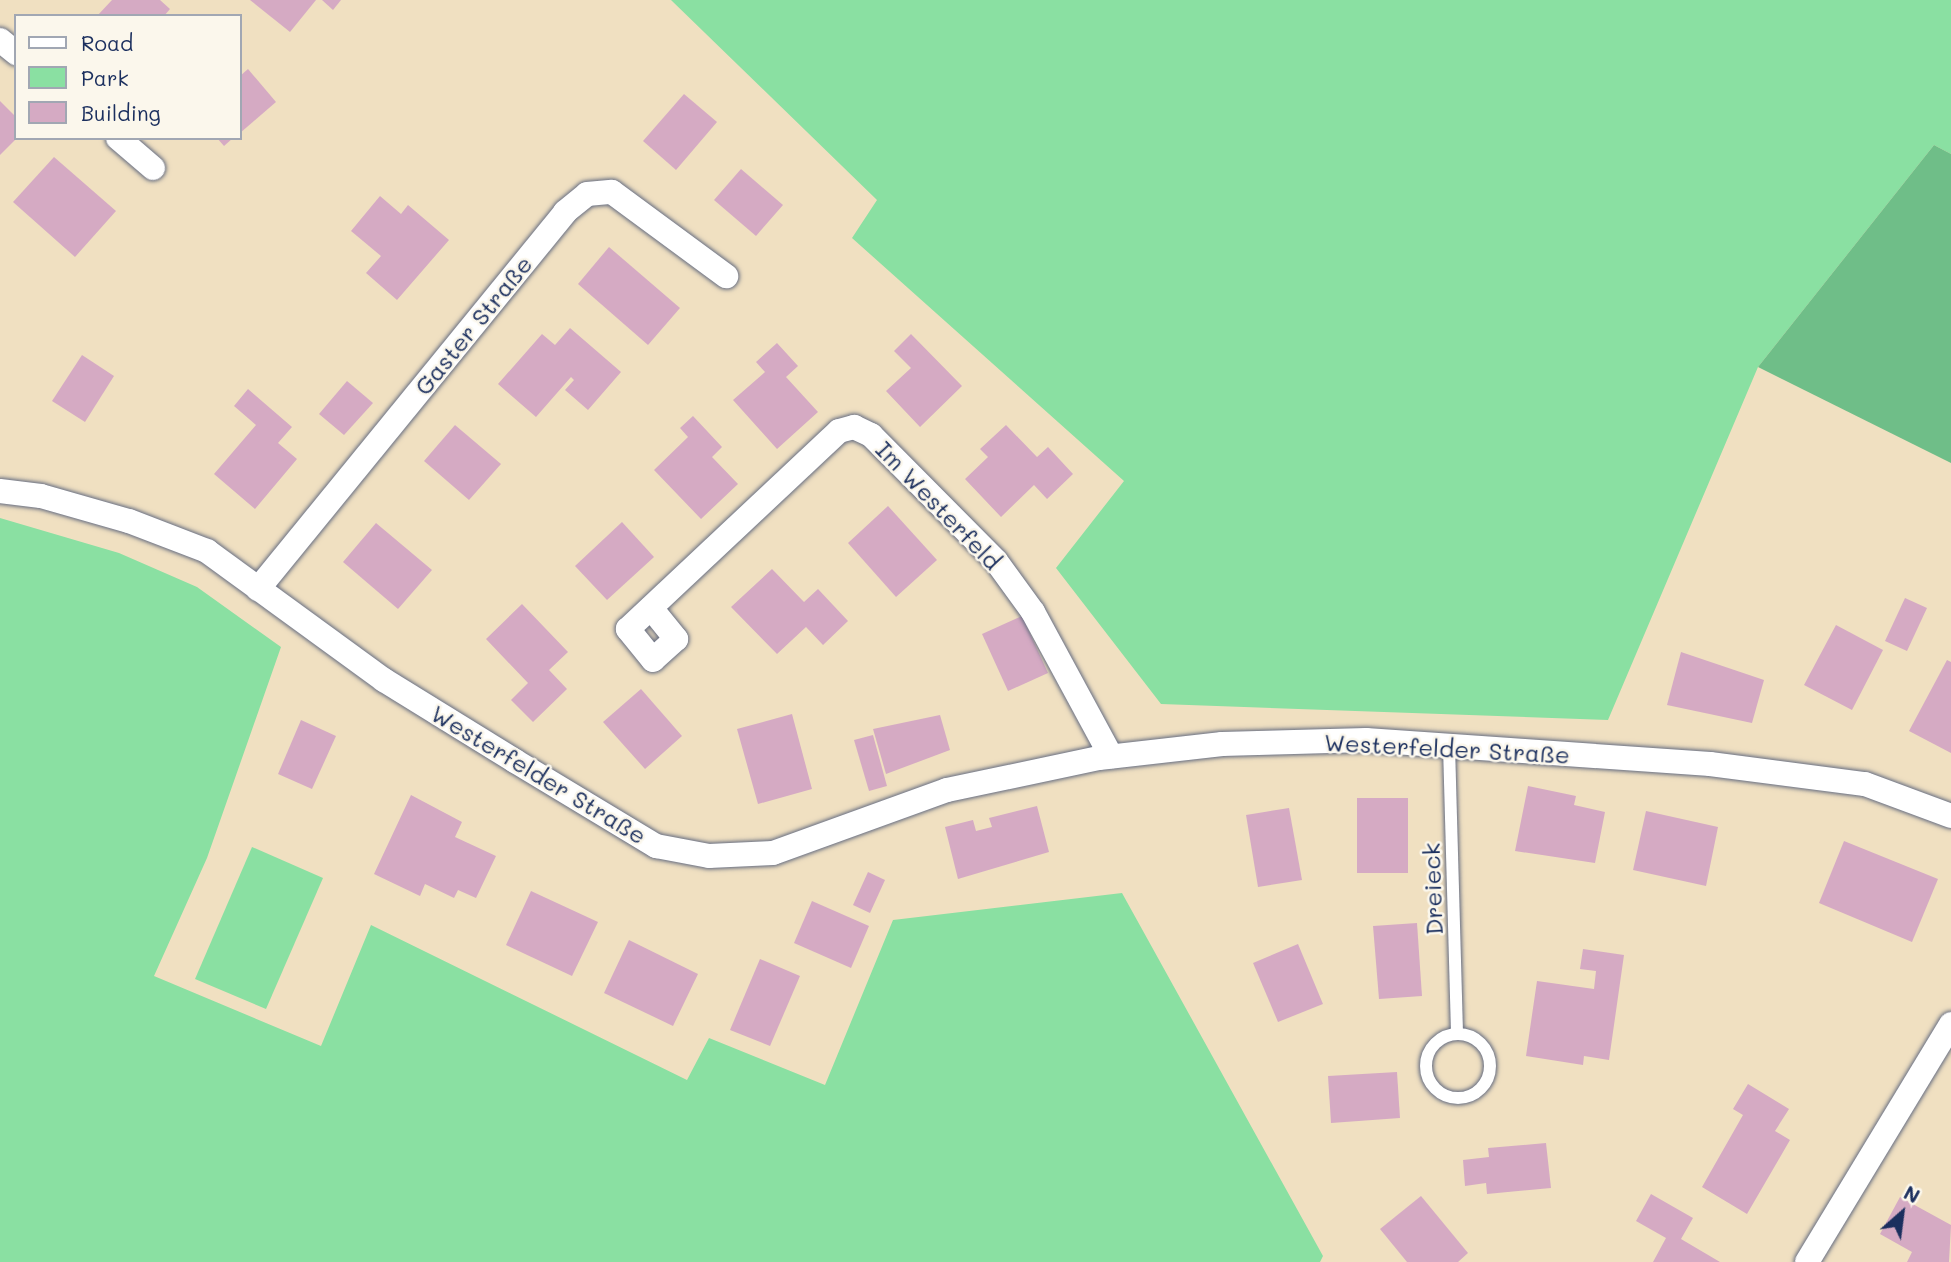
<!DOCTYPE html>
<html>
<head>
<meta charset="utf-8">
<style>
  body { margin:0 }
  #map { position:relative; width:1951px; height:1262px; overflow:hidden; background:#f0e0c1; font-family:Mali,sans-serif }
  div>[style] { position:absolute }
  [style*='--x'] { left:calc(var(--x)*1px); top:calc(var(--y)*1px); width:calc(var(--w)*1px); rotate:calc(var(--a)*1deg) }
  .green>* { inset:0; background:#8ae0a2 }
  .forest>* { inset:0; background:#6fbe88 }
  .building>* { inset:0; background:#d5aac3 }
  .roads { filter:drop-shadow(0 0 2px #666d81) drop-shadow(0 0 2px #666d81) }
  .lane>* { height:12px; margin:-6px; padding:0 6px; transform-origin:6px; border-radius:6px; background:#fff }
  .lane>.ring { margin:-6px; padding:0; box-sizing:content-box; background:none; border:12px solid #fff; border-radius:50% }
  .street>* { height:24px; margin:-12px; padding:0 12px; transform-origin:12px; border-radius:12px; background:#fff }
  span { translate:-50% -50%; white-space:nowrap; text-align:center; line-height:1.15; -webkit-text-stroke:5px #fbf7ec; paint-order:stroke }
  .street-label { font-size:24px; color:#1b2f5e }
  .legend { position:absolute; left:14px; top:14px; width:228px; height:126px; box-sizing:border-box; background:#fbf7ec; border:2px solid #a1a7b3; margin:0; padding:9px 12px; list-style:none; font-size:21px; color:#1b2f5e }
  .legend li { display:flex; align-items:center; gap:14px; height:35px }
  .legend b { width:35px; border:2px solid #a1a7b3 }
  .north { position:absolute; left:1867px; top:1178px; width:70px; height:70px; -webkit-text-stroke:5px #fbf7ec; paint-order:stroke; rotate:28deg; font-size:19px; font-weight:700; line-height:28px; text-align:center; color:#1b2f5e }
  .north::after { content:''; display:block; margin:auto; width:24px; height:32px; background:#1b2f5e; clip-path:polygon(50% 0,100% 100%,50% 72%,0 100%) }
</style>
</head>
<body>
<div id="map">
  <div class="green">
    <i style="clip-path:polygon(671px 0,1951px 0,1951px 154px,1934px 145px,1758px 367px,1608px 720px,1161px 704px,1056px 568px,1124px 481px,852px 238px,877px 200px)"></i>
    <i style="clip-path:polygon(0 518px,119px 553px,197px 587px,281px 647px,207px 858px,154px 976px,321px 1046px,371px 925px,687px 1080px,709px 1038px,825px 1085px,893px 920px,1122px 893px,1323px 1256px,1320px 1262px,0 1262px)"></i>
    <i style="clip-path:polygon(252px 847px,323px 878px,266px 1009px,195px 979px)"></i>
  </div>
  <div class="forest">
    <i style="clip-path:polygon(1934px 145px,1951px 154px,1951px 463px,1758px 367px)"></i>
  </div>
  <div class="building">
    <i style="clip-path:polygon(112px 0,160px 0,170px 9px,164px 16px,97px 16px)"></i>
    <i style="clip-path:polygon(250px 0,316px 0,290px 32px)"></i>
    <i style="clip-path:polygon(322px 0,341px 0,333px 10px)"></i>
    <i style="clip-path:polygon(248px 69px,276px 102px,240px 133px,240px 76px)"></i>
    <i style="clip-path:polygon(684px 94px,717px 122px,676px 170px,643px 141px)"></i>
    <i style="clip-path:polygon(0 101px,16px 117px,16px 139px,0 155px)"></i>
    <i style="clip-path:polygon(217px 138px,233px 138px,224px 146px)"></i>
    <i style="clip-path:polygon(54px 157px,116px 211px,75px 257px,13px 202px)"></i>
    <i style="clip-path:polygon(741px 169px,783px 205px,756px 236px,714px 200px)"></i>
    <i style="clip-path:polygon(380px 196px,401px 214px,408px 205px,449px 240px,397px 300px,366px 273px,381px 256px,351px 231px)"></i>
    <i style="clip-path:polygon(609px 247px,680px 308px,648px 345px,578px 284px)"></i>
    <i style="clip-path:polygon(570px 328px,621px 372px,588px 410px,565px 390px,574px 380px,571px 377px,536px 417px,498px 384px,542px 334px,555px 345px)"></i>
    <i style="clip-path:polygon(911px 334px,962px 386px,920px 427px,886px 391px,911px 368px,894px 351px)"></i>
    <i style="clip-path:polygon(777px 343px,798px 366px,786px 377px,818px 412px,777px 449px,733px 400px,765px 372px,756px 362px)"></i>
    <i style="clip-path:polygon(82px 355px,114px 376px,85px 422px,52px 401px)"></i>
    <i style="clip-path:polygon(347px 381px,373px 403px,344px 435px,319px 414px)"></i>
    <i style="clip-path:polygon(248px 389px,292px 427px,278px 443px,297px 459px,255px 509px,214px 474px,256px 425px,234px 406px)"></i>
    <i style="clip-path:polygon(693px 416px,722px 447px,712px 457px,738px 484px,701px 519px,654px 470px,688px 437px,680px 428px)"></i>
    <i style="clip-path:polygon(455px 425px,501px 464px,469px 500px,424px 461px)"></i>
    <i style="clip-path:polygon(1006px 425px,1037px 457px,1048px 447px,1073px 474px,1047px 499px,1034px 485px,1001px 517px,965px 479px,988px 457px,980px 449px)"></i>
    <i style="clip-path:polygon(888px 506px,937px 560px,896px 597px,848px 543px)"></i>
    <i style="clip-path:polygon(622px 522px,654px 557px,607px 600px,575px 566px)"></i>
    <i style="clip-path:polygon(376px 523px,432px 570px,398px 609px,343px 562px)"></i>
    <i style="clip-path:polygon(772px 569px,804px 602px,818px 589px,848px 621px,823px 645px,806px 627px,777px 654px,731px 607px)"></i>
    <i style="clip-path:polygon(1905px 598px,1927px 608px,1907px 651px,1885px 641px)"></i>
    <i style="clip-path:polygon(522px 604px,568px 652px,549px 670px,567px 689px,533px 722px,511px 700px,528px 683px,486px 639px)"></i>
    <i style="clip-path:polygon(1022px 616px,1048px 673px,1008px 691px,982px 634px)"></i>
    <i style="clip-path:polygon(1836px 625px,1883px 650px,1852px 710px,1804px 685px)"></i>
    <i style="clip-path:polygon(1681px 652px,1764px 680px,1752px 723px,1667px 705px)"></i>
    <i style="clip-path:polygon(1947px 660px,1951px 662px,1951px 753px,1909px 731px)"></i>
    <i style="clip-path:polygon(641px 689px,682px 736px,645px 769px,603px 722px)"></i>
    <i style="clip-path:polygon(792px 714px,812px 789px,758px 804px,737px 729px)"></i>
    <i style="clip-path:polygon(940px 715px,950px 750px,886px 774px,873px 729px)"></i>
    <i style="clip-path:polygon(301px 720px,336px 736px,312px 789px,278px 774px)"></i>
    <i style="clip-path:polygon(873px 735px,887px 786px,869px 791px,854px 740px)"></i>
    <i style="clip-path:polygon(1528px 786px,1576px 796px,1574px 805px,1605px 812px,1595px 863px,1515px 851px)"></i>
    <i style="clip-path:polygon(411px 795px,462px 822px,455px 837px,496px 856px,476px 898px,458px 890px,454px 898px,425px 884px,420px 896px,374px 874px)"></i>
    <i style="clip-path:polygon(1357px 798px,1408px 798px,1408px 873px,1357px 873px)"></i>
    <i style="clip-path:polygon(1037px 806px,1049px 852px,958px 879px,945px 827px,973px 820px,976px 831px,992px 827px,989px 818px)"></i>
    <i style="clip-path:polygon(1289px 808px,1302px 880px,1258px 887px,1246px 815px)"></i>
    <i style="clip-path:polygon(1646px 811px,1718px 827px,1706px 886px,1633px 870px)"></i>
    <i style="clip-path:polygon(1844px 841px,1938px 879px,1912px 942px,1819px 903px)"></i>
    <i style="clip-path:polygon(868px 872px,885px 880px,870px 913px,853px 905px)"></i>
    <i style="clip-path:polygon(531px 891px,598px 922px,572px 976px,506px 945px)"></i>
    <i style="clip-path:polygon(812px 901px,869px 926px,851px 968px,794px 943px)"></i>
    <i style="clip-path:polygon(1417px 923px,1422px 996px,1379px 999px,1373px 926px)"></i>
    <i style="clip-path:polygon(629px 940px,698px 974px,673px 1026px,604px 993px)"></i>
    <i style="clip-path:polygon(1298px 944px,1323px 1004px,1278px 1022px,1253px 963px)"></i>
    <i style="clip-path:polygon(1583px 949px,1624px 955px,1609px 1060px,1584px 1056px,1583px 1065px,1526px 1056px,1537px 981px,1594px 989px,1596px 971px,1580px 969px)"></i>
    <i style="clip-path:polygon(760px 959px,800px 976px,770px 1046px,730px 1030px)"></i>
    <i style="clip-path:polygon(1397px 1072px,1400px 1118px,1331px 1123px,1328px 1076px)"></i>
    <i style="clip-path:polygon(1748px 1084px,1789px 1109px,1775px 1131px,1790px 1140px,1747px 1214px,1702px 1187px,1743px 1115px,1733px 1109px)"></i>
    <i style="clip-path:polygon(1546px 1143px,1551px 1188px,1487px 1194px,1486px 1183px,1465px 1186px,1463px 1160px,1489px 1157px,1488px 1148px)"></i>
    <i style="clip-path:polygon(1651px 1194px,1693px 1218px,1681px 1239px,1720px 1262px,1653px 1262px,1666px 1238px,1636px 1221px)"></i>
    <i style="clip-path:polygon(1421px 1196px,1468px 1253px,1458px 1262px,1407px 1262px,1380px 1229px)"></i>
    <i style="clip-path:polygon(1900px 1197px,1951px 1225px,1949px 1262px,1907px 1262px,1912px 1252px,1880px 1234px)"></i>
  </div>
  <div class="roads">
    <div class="lane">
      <i style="--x:1449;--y:746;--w:286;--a:88.4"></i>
      <i class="ring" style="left:1426px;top:1034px;width:52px;height:52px"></i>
    </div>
    <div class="street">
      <i style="--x:0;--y:40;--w:21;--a:39"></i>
      <i style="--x:118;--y:138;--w:46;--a:40.6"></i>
      <i style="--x:0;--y:491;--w:41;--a:7"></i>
      <i style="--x:41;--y:496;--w:91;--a:15.9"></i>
      <i style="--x:129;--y:521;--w:84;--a:21"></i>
      <i style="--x:207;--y:551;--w:219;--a:36.1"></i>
      <i style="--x:384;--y:680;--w:154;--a:31.7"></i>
      <i style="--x:515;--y:761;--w:165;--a:31.1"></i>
      <i style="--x:656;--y:846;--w:54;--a:10.7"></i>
      <i style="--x:709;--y:856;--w:64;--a:-2.7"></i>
      <i style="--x:773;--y:853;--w:185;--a:-19.9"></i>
      <i style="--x:947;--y:790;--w:155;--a:-11.9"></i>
      <i style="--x:1099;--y:758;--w:124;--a:-6.5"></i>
      <i style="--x:1222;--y:744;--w:144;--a:-1.6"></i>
      <i style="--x:1366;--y:740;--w:345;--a:4"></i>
      <i style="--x:1710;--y:764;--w:156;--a:7.4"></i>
      <i style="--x:1865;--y:784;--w:92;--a:20.4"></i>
      <i style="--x:258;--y:589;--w:486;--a:-50.8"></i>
      <i style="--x:565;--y:212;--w:28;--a:-39"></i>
      <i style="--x:587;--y:194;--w:25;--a:-5"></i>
      <i style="--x:612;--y:192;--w:142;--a:36.4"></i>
      <i style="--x:651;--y:608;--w:40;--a:51"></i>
      <i style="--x:676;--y:639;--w:31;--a:138"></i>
      <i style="--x:653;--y:660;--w:40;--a:-129"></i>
      <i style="--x:628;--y:629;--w:289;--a:-43.2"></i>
      <i style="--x:839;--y:431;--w:16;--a:-15"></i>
      <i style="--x:854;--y:427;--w:19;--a:25"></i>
      <i style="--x:871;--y:435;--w:177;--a:45.2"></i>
      <i style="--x:996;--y:561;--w:63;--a:54"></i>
      <i style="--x:1033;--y:612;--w:164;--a:61.6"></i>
      <i style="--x:1807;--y:1262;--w:278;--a:-58.8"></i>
    </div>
  </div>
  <div class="street-label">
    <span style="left:473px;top:325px;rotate:-51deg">Gaster Straße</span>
    <span style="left:939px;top:505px;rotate:46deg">Im Westerfeld</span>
    <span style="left:1447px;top:748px;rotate:3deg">Westerfelder Straße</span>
    <span style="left:539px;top:774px;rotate:31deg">Westerfelder Straße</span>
    <span style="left:1432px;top:889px;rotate:-92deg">Dreieck</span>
  </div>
  <ul class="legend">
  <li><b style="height:9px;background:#fff"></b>Road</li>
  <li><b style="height:19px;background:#8ae0a2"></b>Park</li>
  <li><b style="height:19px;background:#d5aac3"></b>Building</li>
  </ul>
  <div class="north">N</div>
</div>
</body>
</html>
